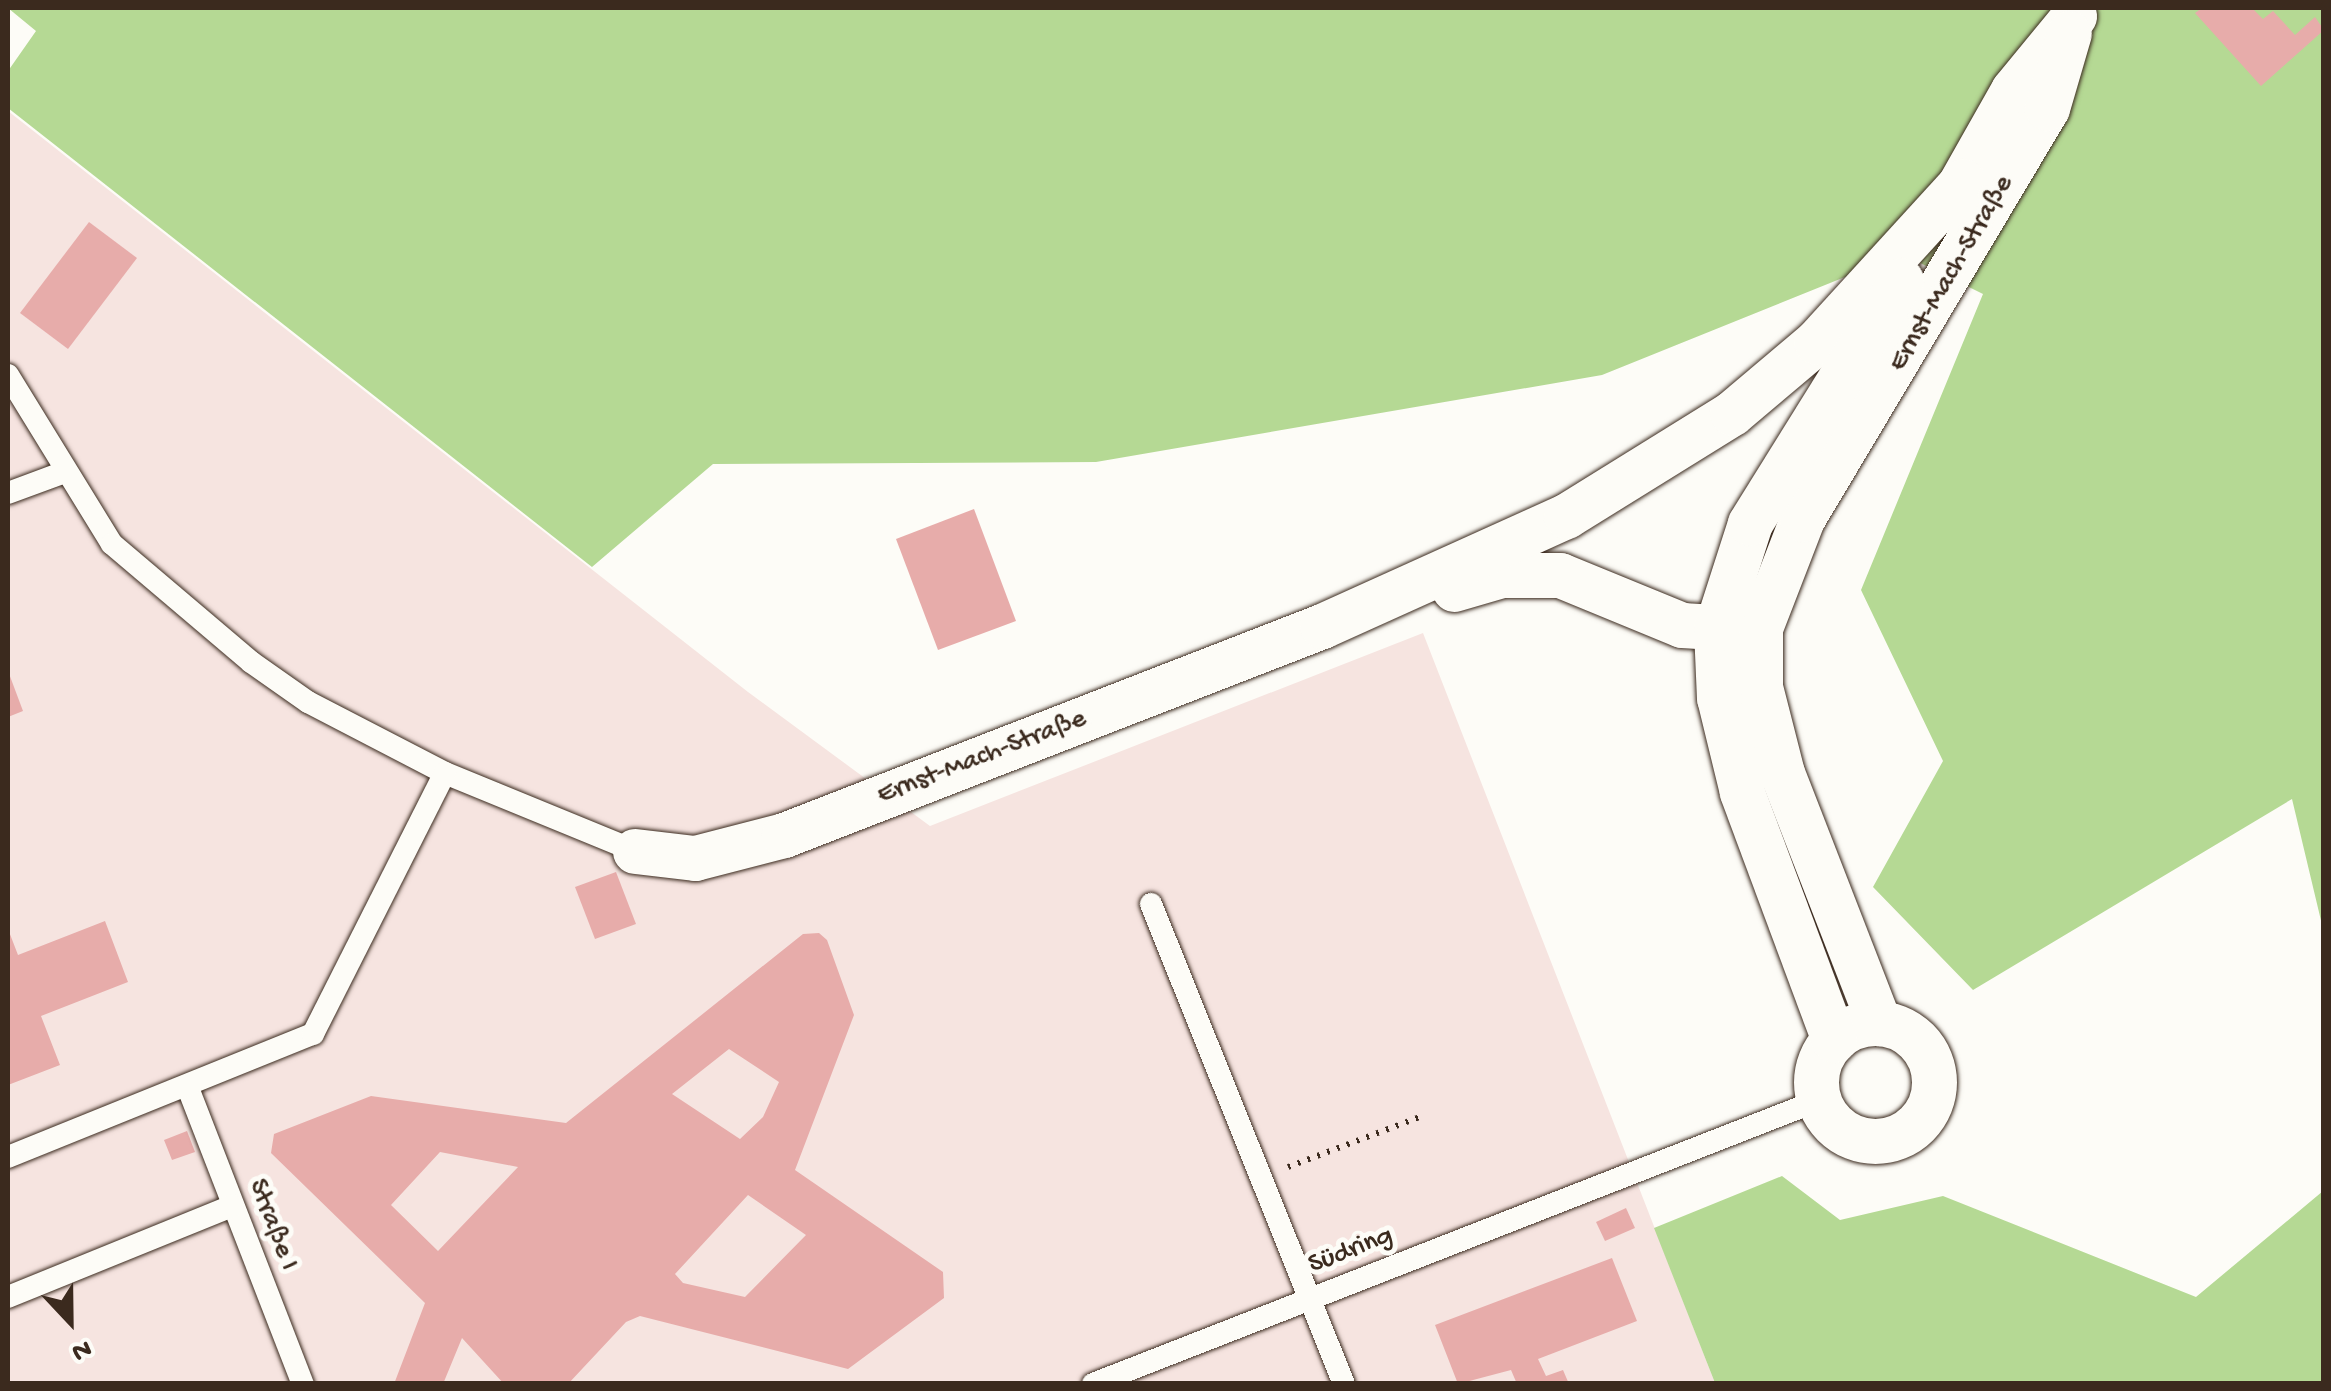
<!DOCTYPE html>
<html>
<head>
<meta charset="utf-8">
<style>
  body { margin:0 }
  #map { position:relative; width:2331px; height:1391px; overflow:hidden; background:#fdfcf7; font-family:"Gochi Hand",sans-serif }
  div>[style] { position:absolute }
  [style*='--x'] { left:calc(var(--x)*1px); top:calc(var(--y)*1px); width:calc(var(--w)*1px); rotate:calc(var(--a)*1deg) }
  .built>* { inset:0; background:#f6e4e0 }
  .green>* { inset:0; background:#b5d994 }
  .building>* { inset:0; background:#e7acaa }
  .path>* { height:6px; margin-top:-3px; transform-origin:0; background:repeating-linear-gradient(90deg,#3b2a1e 0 2.5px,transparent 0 10.5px) }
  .roads { filter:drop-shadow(0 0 2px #3b2a1e) drop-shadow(0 0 2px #3b2a1e) }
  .lane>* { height:22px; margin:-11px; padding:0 11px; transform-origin:11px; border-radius:11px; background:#fdfcf7 }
  .street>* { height:45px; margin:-22.5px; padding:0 22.5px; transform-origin:22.5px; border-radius:22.5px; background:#fdfcf7 }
  .street>.ring { margin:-22.5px; padding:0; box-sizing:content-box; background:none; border:45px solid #fdfcf7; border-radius:50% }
  span { translate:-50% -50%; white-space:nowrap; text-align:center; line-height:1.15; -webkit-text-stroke:10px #fdfcf7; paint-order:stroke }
  .street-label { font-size:28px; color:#3b2a1e }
  .frame { position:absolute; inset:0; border:10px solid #3b2a1e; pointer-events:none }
  .north { position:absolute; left:20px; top:1271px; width:100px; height:100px; -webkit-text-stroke:8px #fdfcf7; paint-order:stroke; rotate:158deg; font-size:28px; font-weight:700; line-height:40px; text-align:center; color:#3b2a1e }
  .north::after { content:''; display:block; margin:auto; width:35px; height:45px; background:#3b2a1e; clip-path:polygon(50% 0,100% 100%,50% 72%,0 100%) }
</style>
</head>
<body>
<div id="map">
  <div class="built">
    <i style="clip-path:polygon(8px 111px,748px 692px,930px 826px,1423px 633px,1715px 1383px,8px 1383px)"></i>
  </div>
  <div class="green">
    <i style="clip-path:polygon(8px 8px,2323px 8px,2323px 929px,2292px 799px,1973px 990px,1873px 887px,1943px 761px,1861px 590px,1983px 294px,1902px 254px,1602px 375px,1096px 462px,713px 464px,592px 567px,8px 108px,8px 71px,36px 31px)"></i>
    <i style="clip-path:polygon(1782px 1176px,1840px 1220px,1943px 1196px,2196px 1297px,2323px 1191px,2323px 1383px,1715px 1383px,1654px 1228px)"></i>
  </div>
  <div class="building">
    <i style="clip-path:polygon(2202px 8px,2252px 8px,2263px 19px,2273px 11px,2295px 35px,2315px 17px,2324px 30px,2261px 86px,2195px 13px)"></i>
    <i style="clip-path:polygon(89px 222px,137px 258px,68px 349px,20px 313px)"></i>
    <i style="clip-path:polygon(974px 509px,1016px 621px,938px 650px,896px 539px)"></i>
    <i style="clip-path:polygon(8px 671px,23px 711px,8px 717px)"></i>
    <i style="clip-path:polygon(616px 872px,636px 924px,595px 939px,575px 887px)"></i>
    <i style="clip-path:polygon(105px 921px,128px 982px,41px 1016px,60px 1065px,8px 1085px,8px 929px,18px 955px)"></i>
    <i style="clip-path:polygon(evenodd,819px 933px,827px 940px,854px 1015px,795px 1170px,943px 1272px,944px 1298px,848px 1369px,640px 1316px,626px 1322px,568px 1384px,504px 1384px,462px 1338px,443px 1384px,394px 1384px,425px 1303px,271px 1153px,274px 1134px,371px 1096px,566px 1123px,803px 934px,819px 933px,729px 1049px,779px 1082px,763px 1117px,740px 1139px,672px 1094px,729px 1049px,819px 933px,440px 1152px,518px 1167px,438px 1251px,391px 1205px,440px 1152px,819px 933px,748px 1195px,806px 1235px,745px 1297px,683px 1283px,675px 1274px,748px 1195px)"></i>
    <i style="clip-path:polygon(187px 1131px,195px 1152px,172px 1160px,164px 1140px)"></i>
    <i style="clip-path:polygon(1626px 1208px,1635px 1228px,1605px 1241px,1596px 1222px)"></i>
    <i style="clip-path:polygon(1612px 1258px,1637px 1321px,1538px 1359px,1546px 1376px,1563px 1370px,1569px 1384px,1517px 1384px,1511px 1370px,1458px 1384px,1435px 1325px)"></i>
  </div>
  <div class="path">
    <i style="--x:1288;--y:1167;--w:143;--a:-20.8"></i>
  </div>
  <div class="roads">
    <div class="lane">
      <i style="--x:8;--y:375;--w:198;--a:58.4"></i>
      <i style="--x:112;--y:544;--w:182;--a:40.3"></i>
      <i style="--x:251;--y:662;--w:70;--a:35.1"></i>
      <i style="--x:308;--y:702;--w:154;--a:27.4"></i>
      <i style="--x:445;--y:773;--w:205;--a:22.3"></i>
      <i style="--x:8;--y:493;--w:58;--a:-20.3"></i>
      <i style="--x:1151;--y:904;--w:517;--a:68.1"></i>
      <i style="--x:188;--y:1088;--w:318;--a:68.8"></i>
      <i style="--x:8;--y:1157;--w:329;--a:-22"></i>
      <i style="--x:313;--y:1034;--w:292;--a:-63.2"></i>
      <i style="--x:8;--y:1297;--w:242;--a:-22.1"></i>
      <i style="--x:1093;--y:1384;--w:780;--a:-21.36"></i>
    </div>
    <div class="street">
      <i style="--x:1948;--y:205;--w:132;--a:-60.5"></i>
      <i style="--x:2013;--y:90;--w:96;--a:-50.5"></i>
      <i style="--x:1454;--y:589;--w:50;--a:-16.3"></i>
      <i style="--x:1502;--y:575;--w:58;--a:0"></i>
      <i style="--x:1560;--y:575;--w:132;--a:22.3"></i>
      <i style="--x:1682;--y:625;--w:65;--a:3.5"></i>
      <i style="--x:635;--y:851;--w:60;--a:6.7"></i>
      <i style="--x:695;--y:858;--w:92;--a:-14.5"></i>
      <i style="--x:784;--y:835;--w:577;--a:-21.23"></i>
      <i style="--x:1322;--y:626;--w:268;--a:-24.3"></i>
      <i style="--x:1566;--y:516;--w:195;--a:-31.8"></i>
      <i style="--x:1732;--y:413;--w:110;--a:-40.2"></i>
      <i style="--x:1816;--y:342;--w:218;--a:-47.6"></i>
      <i style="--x:1879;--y:1023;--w:268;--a:-111.2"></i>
      <i style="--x:1782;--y:773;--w:89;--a:-104.3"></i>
      <i style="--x:1760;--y:687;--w:59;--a:-90"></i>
      <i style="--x:1760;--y:628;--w:117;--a:-68.9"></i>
      <i style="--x:1802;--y:519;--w:478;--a:-59.2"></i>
      <i style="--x:2047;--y:108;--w:78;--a:-73.7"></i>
      <i class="ring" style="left:1816px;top:1023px;width:73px;height:73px"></i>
      <i style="--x:1834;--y:1040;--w:265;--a:-110.4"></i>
      <i style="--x:1742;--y:792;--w:97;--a:-103.7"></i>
      <i style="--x:1719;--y:698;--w:69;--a:-92.5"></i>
      <i style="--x:1716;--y:629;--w:111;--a:-72.2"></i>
      <i style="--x:1750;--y:523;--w:286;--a:-58.1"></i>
    </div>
  </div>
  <div class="street-label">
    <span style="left:1952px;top:274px;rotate:-60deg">Ernst-Mach-Straße</span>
    <span style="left:982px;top:758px;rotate:-21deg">Ernst-Mach-Straße</span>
    <span style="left:272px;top:1225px;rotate:69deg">Straße I</span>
    <span style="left:1351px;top:1251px;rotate:-21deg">Südring</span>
  </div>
  <div class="frame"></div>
  <div class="north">N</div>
</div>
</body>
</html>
